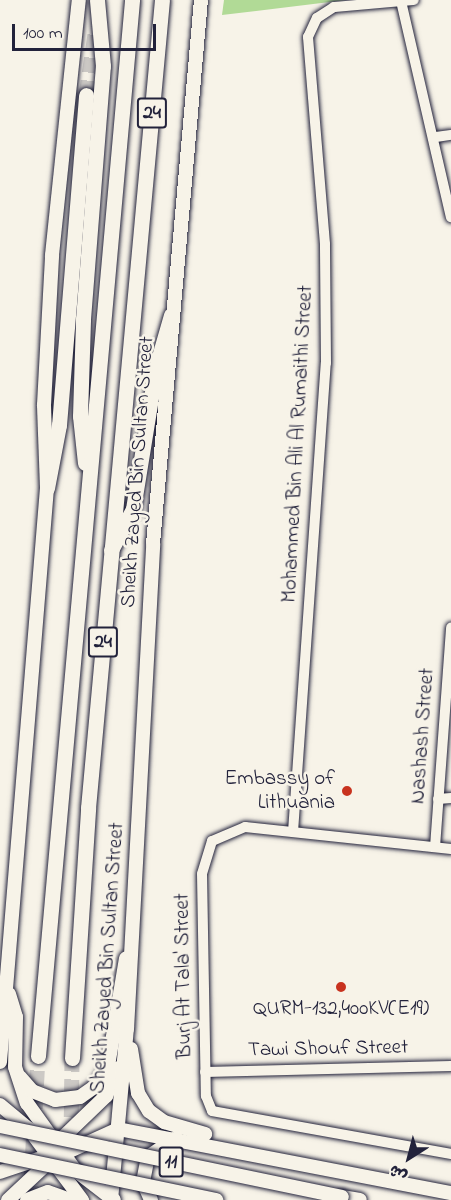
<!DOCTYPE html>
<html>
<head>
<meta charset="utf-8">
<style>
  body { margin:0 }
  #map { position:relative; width:451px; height:1200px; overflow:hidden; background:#f7f3e8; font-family:"Indie Flower","Playpen Sans Arabic",sans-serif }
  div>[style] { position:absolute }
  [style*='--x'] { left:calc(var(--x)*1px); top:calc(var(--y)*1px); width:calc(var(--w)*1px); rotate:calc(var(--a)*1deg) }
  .green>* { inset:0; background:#b1da96 }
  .highway-tunnel>* { height:15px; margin-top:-7.5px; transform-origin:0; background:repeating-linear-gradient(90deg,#ccc9c5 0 15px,transparent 0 23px) }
  .roads { filter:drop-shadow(0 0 2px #22223b) drop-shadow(0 0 2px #22223b) }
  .minor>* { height:10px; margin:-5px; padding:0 5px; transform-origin:5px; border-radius:5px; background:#f7f3e8 }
  .major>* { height:14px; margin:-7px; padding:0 7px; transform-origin:7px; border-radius:7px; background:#f7f3e8 }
  .highway>* { height:15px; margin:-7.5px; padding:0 7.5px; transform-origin:7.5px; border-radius:7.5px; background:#f7f3e8 }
  .bridges { filter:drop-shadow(0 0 2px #22223b) drop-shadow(0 0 2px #22223b) }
  .major-bridge>* { height:14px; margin:-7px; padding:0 7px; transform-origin:7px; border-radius:7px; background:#f7f3e8 }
  .dots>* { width:16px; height:16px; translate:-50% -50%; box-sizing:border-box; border:3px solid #f7f3e8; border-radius:50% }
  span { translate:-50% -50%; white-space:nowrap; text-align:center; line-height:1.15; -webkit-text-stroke:5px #f7f3e8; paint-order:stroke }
  .shield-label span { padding:2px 4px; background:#f7f3e8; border:2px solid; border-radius:4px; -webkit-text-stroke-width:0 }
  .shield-label { font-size:20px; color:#22223b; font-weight:700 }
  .street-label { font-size:21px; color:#22223b }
  .poi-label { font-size:21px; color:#22223b }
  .right { translate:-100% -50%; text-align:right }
  .north { position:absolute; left:379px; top:1128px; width:60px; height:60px; -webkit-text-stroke:4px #f7f3e8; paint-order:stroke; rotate:216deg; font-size:16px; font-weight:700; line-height:24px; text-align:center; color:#22223b }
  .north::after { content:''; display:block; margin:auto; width:21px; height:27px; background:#22223b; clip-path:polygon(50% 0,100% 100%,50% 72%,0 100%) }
  .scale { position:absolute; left:12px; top:24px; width:144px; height:27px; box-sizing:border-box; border:3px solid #22223b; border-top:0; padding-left:8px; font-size:18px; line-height:21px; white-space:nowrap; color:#22223b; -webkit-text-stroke:4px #f7f3e8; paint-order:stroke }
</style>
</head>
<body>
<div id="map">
  <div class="green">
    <i style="clip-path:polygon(224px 0,346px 0,222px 15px)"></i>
  </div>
  <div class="highway-tunnel">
    <i style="--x:86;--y:95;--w:69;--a:-81.6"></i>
    <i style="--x:71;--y:1140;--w:82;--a:-89.3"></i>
    <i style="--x:30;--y:1200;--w:144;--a:-86.8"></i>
  </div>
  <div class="roads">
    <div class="minor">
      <i style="--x:401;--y:1;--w:222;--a:77"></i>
      <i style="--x:436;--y:137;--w:15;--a:-8"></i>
      <i style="--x:438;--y:799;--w:13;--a:-4"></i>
      <i style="--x:293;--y:832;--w:470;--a:-86"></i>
      <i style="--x:326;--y:363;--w:119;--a:-90.5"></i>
      <i style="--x:325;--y:244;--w:208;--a:-94.7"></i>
      <i style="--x:308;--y:37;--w:21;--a:-65"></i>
      <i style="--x:317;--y:18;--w:20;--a:-33"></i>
      <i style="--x:334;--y:7;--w:80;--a:-5"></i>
      <i style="--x:435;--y:847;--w:220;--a:-85.8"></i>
      <i style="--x:451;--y:849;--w:207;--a:-173.9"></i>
      <i style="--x:245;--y:827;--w:36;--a:157"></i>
      <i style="--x:212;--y:841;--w:34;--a:107"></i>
      <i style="--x:202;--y:874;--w:222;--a:89"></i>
      <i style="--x:206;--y:1096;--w:16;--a:68"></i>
      <i style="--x:212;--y:1111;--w:243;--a:10.2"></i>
      <i style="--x:205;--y:1072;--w:246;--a:-1.4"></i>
    </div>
    <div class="major">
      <i style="--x:9;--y:994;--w:24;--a:73"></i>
      <i style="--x:16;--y:1017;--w:50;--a:91.1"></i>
      <i style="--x:15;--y:1067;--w:38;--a:72"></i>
      <i style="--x:27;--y:1103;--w:82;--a:54.4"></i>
      <i style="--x:75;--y:1170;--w:49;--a:37.6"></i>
      <i style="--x:131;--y:1049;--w:45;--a:81"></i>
      <i style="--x:138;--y:1093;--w:21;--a:59"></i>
      <i style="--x:149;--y:1111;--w:19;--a:36"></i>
      <i style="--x:164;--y:1122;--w:43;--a:16.3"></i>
      <i style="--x:0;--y:1062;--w:576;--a:-85.32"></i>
      <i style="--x:47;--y:488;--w:83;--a:-92.1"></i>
      <i style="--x:44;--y:405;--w:150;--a:-86.9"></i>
      <i style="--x:52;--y:255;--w:256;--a:-84"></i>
      <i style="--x:20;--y:1077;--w:18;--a:49"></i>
      <i style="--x:32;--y:1091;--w:25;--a:21"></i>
      <i style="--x:55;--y:1100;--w:25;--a:-7"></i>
      <i style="--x:80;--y:1097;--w:19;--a:-35"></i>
      <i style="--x:96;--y:1086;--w:23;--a:-59"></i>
      <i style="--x:108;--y:1066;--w:109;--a:-80.5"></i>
      <i style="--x:0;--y:1105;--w:38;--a:40"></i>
      <i style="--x:29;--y:1129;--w:89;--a:53.3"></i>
      <i style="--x:55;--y:1145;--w:71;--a:-43.9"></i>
      <i style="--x:106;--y:1096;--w:30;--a:-67"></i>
      <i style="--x:0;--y:1172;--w:40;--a:-18.9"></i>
      <i style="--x:342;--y:1197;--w:18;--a:9"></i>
      <i style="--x:8;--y:1200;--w:60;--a:-43"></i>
      <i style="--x:52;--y:1159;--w:72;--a:-24.4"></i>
      <i style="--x:118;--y:1129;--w:339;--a:10.9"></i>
      <i style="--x:27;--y:1200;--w:22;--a:-21"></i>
      <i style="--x:48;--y:1192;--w:23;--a:20"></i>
      <i style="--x:111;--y:1200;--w:172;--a:-84.7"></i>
      <i style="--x:127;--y:1029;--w:486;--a:-86.9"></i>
      <i style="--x:153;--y:544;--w:546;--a:-84.96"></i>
      <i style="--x:151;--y:1200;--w:20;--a:-114"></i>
      <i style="--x:143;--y:1182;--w:25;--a:-79"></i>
      <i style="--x:148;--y:1157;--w:34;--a:-34"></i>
    </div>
    <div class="highway">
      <i style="--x:85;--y:463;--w:47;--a:-96.1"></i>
      <i style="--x:80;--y:416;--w:97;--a:-88.2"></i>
      <i style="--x:83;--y:319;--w:254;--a:-85.5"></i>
      <i style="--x:103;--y:66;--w:66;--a:-95.2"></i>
      <i style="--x:47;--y:488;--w:64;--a:-79.2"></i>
      <i style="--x:59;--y:425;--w:331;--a:-85.3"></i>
      <i style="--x:111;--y:550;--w:47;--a:-61.8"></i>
      <i style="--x:133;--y:509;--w:144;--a:-80.8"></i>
      <i style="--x:156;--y:367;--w:54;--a:-73.9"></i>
      <i style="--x:38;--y:1056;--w:1060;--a:-84.91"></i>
      <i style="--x:72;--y:1058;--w:251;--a:-86.3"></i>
      <i style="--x:88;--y:808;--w:811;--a:-84.77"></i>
    </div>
  </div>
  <div class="bridges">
    <div class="major-bridge">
      <i style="--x:0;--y:1126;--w:349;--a:11.7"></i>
      <i style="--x:0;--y:1155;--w:221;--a:11.8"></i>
    </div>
  </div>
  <div class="dots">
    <i style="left:347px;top:791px;background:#c8321e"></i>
    <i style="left:341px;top:987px;background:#c8321e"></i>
  </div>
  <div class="shield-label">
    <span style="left:152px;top:113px">24</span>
    <span style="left:103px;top:642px">24</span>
    <span style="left:171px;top:1162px">11</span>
  </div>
  <div class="street-label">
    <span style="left:298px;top:444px;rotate:-87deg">Mohammed Bin Ali Al Rumaithi Street</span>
    <span style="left:138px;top:472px;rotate:-86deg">Sheikh Zayed Bin Sultan Street</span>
    <span style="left:423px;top:736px;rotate:-86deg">Nashash Street</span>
    <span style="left:108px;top:958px;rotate:-86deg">Sheikh Zayed Bin Sultan Street</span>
    <span style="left:184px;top:976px;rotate:-91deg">Burj At Tala' Street</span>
    <span style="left:328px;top:1049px;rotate:-1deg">Tawi Shouf Street</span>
  </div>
  <div class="poi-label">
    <span class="right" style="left:335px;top:791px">Embassy of<br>Lithuania</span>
    <span style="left:341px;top:1009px">QURM-132,400KV(E19)</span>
  </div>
  <div class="north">ش</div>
  <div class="scale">100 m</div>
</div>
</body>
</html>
